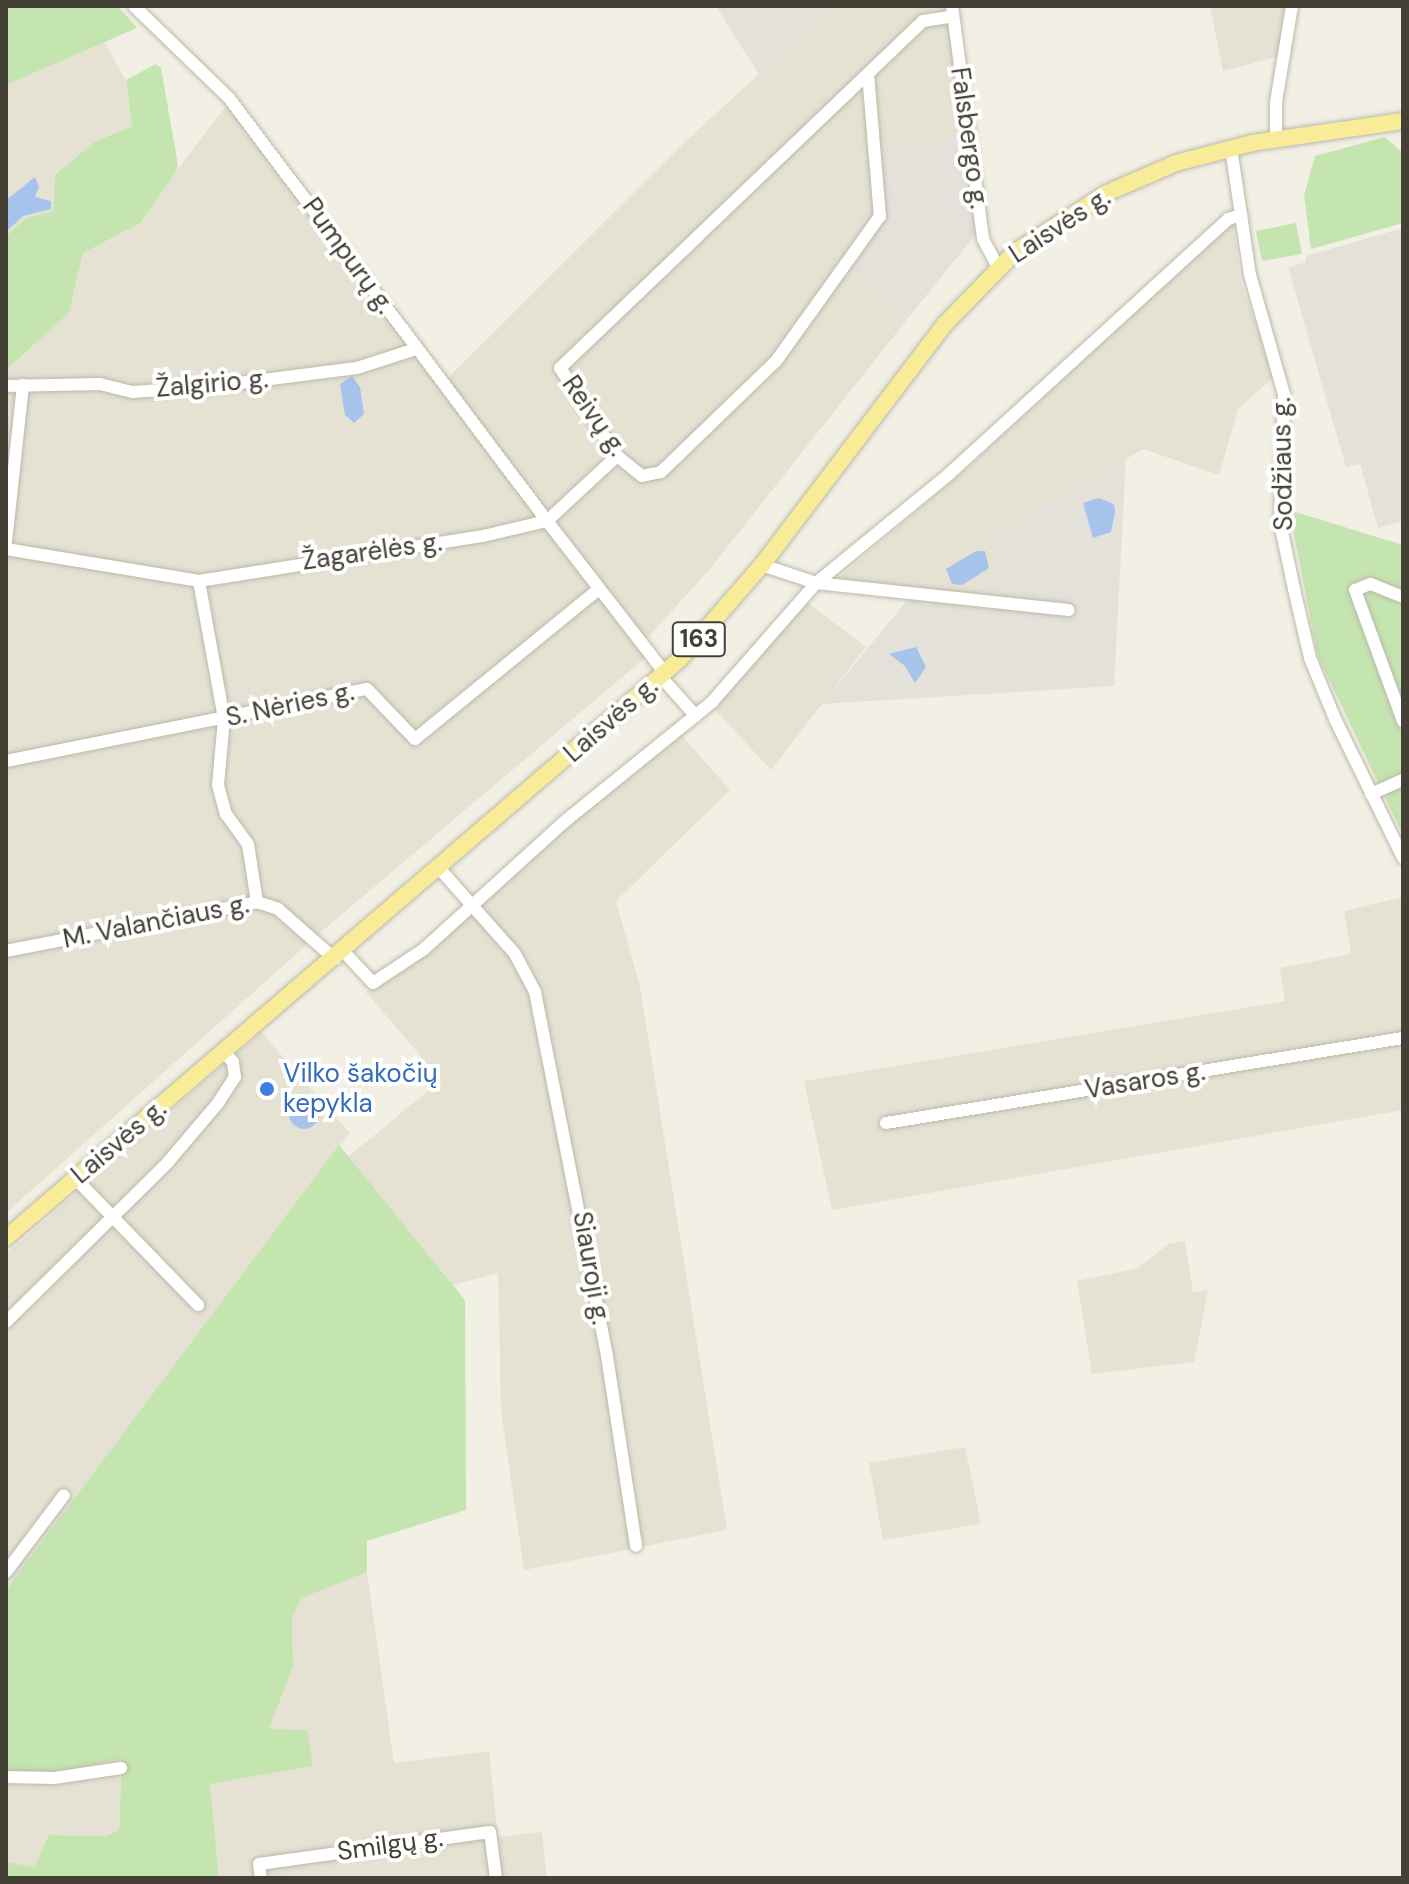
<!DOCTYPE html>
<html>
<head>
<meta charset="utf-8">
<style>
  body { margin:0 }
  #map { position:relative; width:1409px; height:1884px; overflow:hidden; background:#f2f0e5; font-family:"DM Sans",sans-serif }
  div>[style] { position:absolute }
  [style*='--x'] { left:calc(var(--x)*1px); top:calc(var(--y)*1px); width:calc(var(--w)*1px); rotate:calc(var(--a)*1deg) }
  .residential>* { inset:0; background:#e5e2d4 }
  .industrial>* { inset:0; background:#e4e1da }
  .green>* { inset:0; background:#c4e4b0 }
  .water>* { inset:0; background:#a5c3eb }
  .round { border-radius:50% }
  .roads { filter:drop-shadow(0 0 2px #bcb9a9) drop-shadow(0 0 2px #bcb9a9) }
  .minor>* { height:12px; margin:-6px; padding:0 6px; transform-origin:6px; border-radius:6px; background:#fff }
  .major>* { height:16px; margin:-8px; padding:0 8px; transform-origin:8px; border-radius:8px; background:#f8ec98 }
  .dots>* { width:22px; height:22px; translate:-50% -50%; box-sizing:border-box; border:4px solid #fff; border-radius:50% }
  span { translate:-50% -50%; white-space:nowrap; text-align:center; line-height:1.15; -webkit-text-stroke:8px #fff; paint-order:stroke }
  .shield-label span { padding:2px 6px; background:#fff; border:2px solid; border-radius:6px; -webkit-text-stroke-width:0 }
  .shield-label { font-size:24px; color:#444035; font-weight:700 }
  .street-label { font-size:26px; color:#444035 }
  .shop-label { font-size:26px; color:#366cbe }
  .left { translate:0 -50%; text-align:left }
  .frame { position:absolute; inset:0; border:8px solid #444035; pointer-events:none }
</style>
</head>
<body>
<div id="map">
  <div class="residential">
    <i style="clip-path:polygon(832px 6px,946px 6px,964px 136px,882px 146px,886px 209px,848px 269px,909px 317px,709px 570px,645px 641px,445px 381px,685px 142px)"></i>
    <i style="clip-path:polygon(1210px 6px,1288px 6px,1281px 56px,1223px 71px)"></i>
    <i style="clip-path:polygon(104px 42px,126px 80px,132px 126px,94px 142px,67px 165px,54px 186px,53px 212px,25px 219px,6px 236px,6px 85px)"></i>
    <i style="clip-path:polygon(227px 105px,646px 657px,321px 932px,6px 1213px,6px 370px,69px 313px,83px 253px,109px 237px,173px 175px)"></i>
    <i style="clip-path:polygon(1233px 221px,1240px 279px,1274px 377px,1238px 409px,1219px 475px,1143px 449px,991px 539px,1000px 562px,976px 596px,838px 578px,970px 466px)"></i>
    <i style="clip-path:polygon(799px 596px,866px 647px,771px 770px,708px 702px)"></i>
    <i style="clip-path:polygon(677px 730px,730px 790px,616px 901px,640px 987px,727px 1530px,524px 1570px,501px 1410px,498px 1273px,453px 1285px,348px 1157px,441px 1080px,366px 992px)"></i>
    <i style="clip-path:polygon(1403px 897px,1403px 1110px,832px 1210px,804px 1081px,1285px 1001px,1280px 968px,1351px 954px,1344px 911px)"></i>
    <i style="clip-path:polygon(261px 1032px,350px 1133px,6px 1590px,6px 1254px)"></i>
    <i style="clip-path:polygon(1185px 1241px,1193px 1292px,1208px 1290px,1194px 1362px,1092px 1374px,1077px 1281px,1138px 1268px,1168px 1244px)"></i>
    <i style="clip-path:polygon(965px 1447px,981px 1524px,883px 1540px,869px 1463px)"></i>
    <i style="clip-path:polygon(367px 1572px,394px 1763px,489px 1751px,498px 1837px,542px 1832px,547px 1878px,219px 1878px,210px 1784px,313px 1766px,269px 1729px,293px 1667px,292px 1618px,302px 1598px)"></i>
    <i style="clip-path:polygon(122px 1757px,119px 1830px,106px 1836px,49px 1835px,34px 1867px,6px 1862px,6px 1796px,11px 1772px,61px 1772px)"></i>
  </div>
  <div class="industrial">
    <i style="clip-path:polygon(716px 6px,832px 6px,759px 75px)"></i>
    <i style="clip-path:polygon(964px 136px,976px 234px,909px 317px,848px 269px,886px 209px,881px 146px)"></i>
    <i style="clip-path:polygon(1403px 228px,1403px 521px,1378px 528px,1360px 464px,1346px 467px,1288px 267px,1306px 262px,1306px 256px)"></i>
    <i style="clip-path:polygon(1126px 459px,1114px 686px,822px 704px,917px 588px,976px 596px,1000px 562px,990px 539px)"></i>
  </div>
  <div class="green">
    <i style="clip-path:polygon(6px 6px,118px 6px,137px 28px,6px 85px)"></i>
    <i style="clip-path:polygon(156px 64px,161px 68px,178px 165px,174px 175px,140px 223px,83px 253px,69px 313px,6px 370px,6px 236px,25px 219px,53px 211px,55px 175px,67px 165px,94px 142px,132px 126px,126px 80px)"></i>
    <i style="clip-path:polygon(1385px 137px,1403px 153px,1403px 223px,1311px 249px,1304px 195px,1315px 156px)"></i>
    <i style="clip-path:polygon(1296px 223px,1302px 254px,1262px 261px,1256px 231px)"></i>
    <i style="clip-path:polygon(1289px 510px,1403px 545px,1403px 835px,1318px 656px)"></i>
    <i style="clip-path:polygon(339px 1145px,465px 1300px,466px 1510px,367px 1541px,367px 1572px,302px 1598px,292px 1618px,293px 1667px,269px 1729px,307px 1730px,313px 1766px,210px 1784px,219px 1878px,6px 1878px,6px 1862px,34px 1867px,49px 1835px,106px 1836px,119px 1830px,122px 1758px,61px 1772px,12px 1772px,6px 1796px,6px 1590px)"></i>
  </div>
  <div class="water">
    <i style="clip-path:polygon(35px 177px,39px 187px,35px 197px,51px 201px,51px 209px,23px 216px,6px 232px,6px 200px)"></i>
    <i style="clip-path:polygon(352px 376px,360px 387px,364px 414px,354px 423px,345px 415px,340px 384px)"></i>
    <i style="clip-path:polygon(1099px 498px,1114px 504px,1115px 512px,1111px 532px,1093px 538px,1083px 503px)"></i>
    <i style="clip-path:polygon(976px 551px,985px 551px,989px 568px,962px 585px,952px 584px,946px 569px)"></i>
    <i style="clip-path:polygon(916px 647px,926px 667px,915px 683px,905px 666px,889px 654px)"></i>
    <i class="round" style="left:289px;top:1099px;width:30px;height:30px"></i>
  </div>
  <div class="roads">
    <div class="minor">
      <i style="--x:134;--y:6;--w:132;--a:44.1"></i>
      <i style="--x:229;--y:98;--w:529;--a:53.07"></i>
      <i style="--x:547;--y:521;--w:96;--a:-42.9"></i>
      <i style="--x:952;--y:6;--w:235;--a:82.4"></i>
      <i style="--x:983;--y:239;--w:32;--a:62"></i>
      <i style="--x:868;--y:74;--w:143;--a:85.2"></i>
      <i style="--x:880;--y:216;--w:178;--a:125.6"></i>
      <i style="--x:776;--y:361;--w:160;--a:136"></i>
      <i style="--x:661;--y:472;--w:19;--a:168"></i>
      <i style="--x:642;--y:476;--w:32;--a:-141"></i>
      <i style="--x:617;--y:456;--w:105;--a:-122.9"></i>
      <i style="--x:560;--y:368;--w:191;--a:-43.7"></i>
      <i style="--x:698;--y:236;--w:311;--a:-43.7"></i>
      <i style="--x:923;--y:21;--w:30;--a:-9"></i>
      <i style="--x:1276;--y:139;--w:37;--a:-90"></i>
      <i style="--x:1276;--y:102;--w:97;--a:-80.5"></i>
      <i style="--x:1231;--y:148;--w:128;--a:81.5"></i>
      <i style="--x:1250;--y:275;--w:124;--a:74.1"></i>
      <i style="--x:1284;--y:394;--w:129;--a:91.8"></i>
      <i style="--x:1280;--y:523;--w:67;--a:78"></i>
      <i style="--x:1294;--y:589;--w:71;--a:76.9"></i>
      <i style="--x:1310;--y:658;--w:66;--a:67.7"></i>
      <i style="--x:1335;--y:719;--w:155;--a:63.9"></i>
      <i style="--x:6;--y:386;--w:94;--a:-1.2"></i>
      <i style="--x:100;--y:384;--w:34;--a:14"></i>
      <i style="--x:133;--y:392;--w:83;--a:-4.1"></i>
      <i style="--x:216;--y:386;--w:142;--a:-7.3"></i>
      <i style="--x:357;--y:368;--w:62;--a:-17.9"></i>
      <i style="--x:6;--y:542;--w:158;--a:-83.8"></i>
      <i style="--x:6;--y:549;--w:196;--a:9.4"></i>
      <i style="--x:199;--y:581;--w:288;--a:-9"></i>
      <i style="--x:483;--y:536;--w:66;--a:-13.2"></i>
      <i style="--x:547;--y:521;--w:192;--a:52.2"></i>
      <i style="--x:762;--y:565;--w:57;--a:18.4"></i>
      <i style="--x:816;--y:583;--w:254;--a:6.1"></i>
      <i style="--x:199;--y:581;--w:140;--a:79.7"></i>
      <i style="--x:224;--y:719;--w:66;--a:95.2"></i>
      <i style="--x:218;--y:785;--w:30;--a:75"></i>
      <i style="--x:226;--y:814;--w:37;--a:54"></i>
      <i style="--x:248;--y:844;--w:59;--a:81.2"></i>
      <i style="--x:1403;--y:597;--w:35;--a:-158"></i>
      <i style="--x:1370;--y:584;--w:16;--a:158"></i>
      <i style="--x:1355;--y:590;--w:140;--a:69.9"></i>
      <i style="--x:661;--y:677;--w:52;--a:48.1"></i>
      <i style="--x:6;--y:761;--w:368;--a:-11.3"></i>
      <i style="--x:367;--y:689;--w:69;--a:46.2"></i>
      <i style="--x:415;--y:739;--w:237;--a:-39.2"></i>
      <i style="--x:1371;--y:794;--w:35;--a:-24"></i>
      <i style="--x:439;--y:868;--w:115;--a:48.5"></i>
      <i style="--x:515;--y:954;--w:43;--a:62.2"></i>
      <i style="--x:535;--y:992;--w:371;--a:78.8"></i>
      <i style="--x:607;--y:1356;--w:192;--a:81.3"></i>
      <i style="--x:6;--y:951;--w:256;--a:-11"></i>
      <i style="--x:257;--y:902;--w:22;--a:18"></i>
      <i style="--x:278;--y:909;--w:76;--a:41.3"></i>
      <i style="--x:344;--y:952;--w:42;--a:46.9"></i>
      <i style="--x:373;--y:983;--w:61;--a:-33.7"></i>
      <i style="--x:424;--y:949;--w:189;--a:-42.2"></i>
      <i style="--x:564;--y:822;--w:191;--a:-39"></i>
      <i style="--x:712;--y:702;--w:158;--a:-48.8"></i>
      <i style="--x:816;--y:583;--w:172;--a:-39.3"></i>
      <i style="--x:949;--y:474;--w:378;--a:-42.4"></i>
      <i style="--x:1228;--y:219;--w:14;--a:-17"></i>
      <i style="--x:886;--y:1123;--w:524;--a:-9.34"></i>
      <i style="--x:75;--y:1178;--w:177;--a:45.9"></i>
      <i style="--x:6;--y:1322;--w:228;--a:-44.6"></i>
      <i style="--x:168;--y:1162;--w:77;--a:-49.7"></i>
      <i style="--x:218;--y:1103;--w:31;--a:-57"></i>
      <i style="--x:235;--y:1077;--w:15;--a:-98"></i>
      <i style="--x:233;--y:1062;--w:12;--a:-132"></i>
      <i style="--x:6;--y:1572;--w:96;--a:-53"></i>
      <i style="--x:6;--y:1777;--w:48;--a:1.2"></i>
      <i style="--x:54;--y:1778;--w:68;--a:-8.5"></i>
      <i style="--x:261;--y:1878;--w:14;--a:-98"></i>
      <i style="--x:259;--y:1864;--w:233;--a:-7.9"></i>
      <i style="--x:490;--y:1832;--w:46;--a:82.6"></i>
    </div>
    <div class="major">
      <i style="--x:6;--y:1238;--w:889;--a:-40.66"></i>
      <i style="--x:680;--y:659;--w:125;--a:-48.9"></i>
      <i style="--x:762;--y:565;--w:303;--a:-52.8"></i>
      <i style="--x:945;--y:324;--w:100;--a:-45.8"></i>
      <i style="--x:1015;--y:252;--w:109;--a:-32.7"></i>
      <i style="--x:1107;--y:193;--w:75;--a:-23.5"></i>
      <i style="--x:1176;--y:163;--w:79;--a:-14.7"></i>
      <i style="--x:1252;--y:143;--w:153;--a:-8.3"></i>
    </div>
  </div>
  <div class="dots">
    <i style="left:267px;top:1089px;background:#3f7fe0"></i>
  </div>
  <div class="shield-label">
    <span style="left:699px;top:639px">163</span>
  </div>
  <div class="street-label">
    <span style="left:969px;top:138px;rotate:82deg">Falsbergo g.</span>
    <span style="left:1060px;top:226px;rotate:-33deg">Laisvės g.</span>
    <span style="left:348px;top:256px;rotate:54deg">Pumpurų g.</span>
    <span style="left:212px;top:384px;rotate:-5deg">Žalgirio g.</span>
    <span style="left:594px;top:416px;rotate:55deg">Reivų g.</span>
    <span style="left:1283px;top:464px;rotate:-91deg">Sodžiaus g.</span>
    <span style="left:372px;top:552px;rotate:-8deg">Žagarėlės g.</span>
    <span style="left:290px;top:705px;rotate:-12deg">S. Nėries g.</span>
    <span style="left:611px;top:720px;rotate:-41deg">Laisvės g.</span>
    <span style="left:156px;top:922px;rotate:-11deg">M. Valančiaus g.</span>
    <span style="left:1145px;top:1081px;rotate:-9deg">Vasaros g.</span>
    <span style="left:119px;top:1142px;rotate:-40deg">Laisvės g.</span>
    <span style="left:591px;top:1268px;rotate:80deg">Siauroji g.</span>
    <span style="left:390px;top:1845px;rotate:-8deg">Smilgų g.</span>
  </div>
  <div class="shop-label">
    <span class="left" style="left:283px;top:1089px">Vilko šakočių<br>kepykla</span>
  </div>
  <div class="frame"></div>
</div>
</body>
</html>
